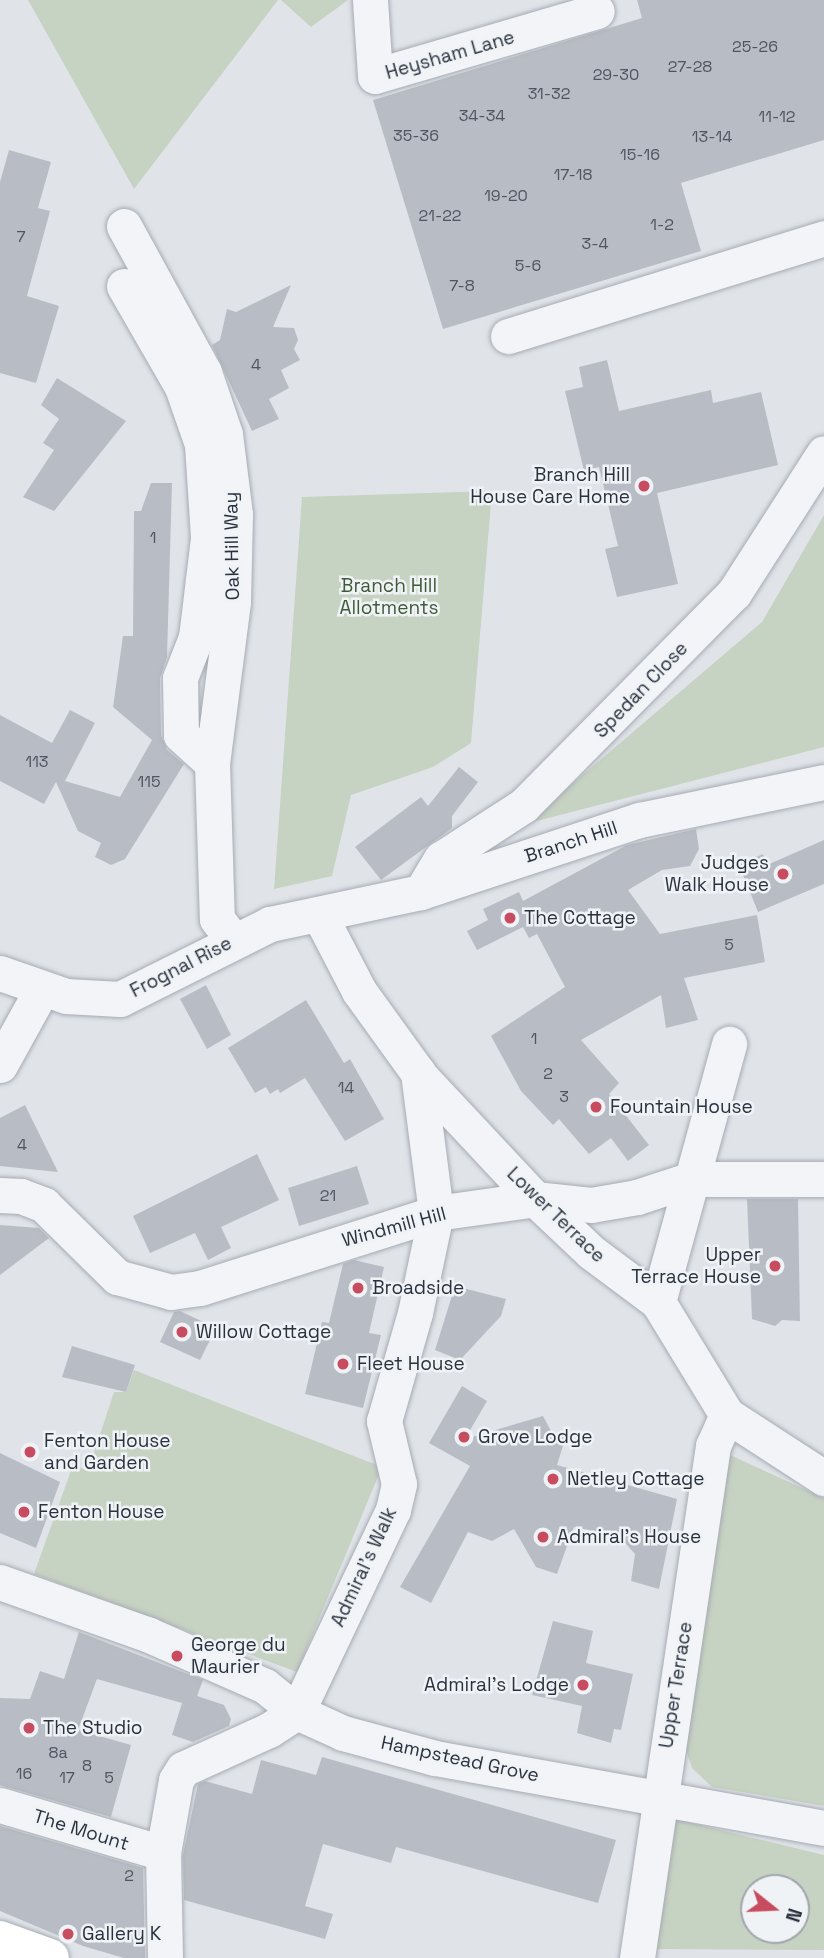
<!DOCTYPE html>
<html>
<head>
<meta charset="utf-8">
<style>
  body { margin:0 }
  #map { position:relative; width:824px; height:1958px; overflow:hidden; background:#e0e4e9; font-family:"Space Grotesk",sans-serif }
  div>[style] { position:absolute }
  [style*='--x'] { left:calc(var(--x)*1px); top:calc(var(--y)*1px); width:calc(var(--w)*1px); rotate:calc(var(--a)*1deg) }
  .green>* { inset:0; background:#c6d2c2 }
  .building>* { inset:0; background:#b8bdc5 }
  .roads { filter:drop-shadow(0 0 2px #a6abb3) drop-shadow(0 0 2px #a6abb3) }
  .minor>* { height:35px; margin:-17.5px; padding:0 17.5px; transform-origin:17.5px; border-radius:17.5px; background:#f3f4f7 }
  .major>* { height:38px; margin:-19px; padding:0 19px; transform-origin:19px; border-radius:19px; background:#fff }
  .dots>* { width:19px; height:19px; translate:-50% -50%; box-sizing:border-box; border:4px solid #f0f3f6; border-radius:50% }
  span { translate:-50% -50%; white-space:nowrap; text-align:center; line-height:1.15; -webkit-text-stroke:5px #f0f3f6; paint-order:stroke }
  .number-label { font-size:16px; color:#4e5560 }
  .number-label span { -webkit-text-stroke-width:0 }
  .street-label { font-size:19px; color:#2a323f }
  .poi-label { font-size:19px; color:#2a323f }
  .right { translate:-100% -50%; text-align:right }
  .left { translate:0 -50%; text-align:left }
  .park-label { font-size:19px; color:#3f5a38 }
  .north { position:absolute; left:740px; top:1874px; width:70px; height:70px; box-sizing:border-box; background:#f0f3f6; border:2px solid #a1a6ad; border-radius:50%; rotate:108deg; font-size:19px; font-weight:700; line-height:28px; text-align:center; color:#2a323f }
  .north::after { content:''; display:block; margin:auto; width:24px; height:32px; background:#c74c60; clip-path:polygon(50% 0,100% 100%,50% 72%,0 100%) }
</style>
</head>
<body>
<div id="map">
  <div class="green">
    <i style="clip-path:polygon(28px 0,278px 0,134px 189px)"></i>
    <i style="clip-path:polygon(281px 0,348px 0,311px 27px)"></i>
    <i style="clip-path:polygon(492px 491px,471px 743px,433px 767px,351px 795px,332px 876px,274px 889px,302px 497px)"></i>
    <i style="clip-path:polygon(824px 515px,824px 747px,525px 824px,762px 622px)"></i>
    <i style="clip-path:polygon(134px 1370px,382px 1467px,297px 1672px,34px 1574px,73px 1465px,88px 1471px,114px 1392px,126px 1392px)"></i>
    <i style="clip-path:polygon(730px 1455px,824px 1498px,824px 1806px,712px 1787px,692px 1768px,682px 1738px)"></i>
    <i style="clip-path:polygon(evenodd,675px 1819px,824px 1855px,824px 1950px,653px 1949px,675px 1819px,754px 1888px,796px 1888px,796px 1930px,754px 1930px,754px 1888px)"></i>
  </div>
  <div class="building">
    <i style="clip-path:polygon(637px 0,824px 0,824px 140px,681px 183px,701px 251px,443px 329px,373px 100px,642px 18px)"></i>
    <i style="clip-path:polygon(9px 150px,51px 162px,38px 208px,50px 211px,27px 296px,59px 306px,36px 383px,0 373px,0 182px)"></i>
    <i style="clip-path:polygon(291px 285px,273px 327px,294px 328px,298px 340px,294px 349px,300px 360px,281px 370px,289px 388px,269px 399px,279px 419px,252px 431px,212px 345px,220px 340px,227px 309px,236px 312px)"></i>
    <i style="clip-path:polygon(607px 360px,619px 411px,711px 390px,713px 403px,761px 392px,778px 465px,657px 493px,678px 584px,617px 597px,605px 549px,618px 546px,599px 467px,584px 471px,565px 391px,583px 387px,579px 367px)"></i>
    <i style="clip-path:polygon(57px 378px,126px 421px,54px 511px,23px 497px,54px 450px,43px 443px,59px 419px,41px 405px)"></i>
    <i style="clip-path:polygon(151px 483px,172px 483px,167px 657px,160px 678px,161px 735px,167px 750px,184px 764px,125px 859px,111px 865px,95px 857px,101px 843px,78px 831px,56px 782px,44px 804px,0 781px,0 715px,52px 743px,70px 710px,95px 723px,65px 781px,120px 797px,152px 740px,113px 707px,123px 636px,133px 636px,134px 511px,141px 511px)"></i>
    <i style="clip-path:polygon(459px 767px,478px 782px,452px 816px,452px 828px,381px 880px,355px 847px,421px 797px,428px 806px)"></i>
    <i style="clip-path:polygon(696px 829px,699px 849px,690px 866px,662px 870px,628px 890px,660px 934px,757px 915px,765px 962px,684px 978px,698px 1020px,666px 1028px,661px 995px,581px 1040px,619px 1083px,609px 1094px,649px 1145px,628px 1161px,611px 1138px,589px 1154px,559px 1119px,553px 1125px,521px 1091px,491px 1036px,565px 987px,537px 934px,529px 938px,523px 927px,477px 950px,467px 931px,488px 920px,483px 909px,519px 892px,523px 901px,627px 845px)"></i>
    <i style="clip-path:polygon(824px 840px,824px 884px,758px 912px,739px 865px,763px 854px,767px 865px)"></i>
    <i style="clip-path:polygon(206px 985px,231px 1035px,207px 1049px,180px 999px)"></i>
    <i style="clip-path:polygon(306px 1000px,344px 1063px,350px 1059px,384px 1119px,345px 1141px,305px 1078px,280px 1093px,278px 1089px,270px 1094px,266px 1087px,255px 1093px,228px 1048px)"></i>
    <i style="clip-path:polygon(25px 1105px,58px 1172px,0 1166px,0 1118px)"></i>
    <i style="clip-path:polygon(257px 1154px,279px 1200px,221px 1227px,231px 1248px,208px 1260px,195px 1233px,150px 1253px,133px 1216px)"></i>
    <i style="clip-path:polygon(357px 1166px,369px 1204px,299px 1226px,288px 1188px)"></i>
    <i style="clip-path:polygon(747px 1199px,798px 1199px,800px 1321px,782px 1320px,775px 1326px,752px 1319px)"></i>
    <i style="clip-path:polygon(0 1225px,39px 1228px,49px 1238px,0 1275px)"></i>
    <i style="clip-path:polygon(354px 1260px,384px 1267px,369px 1333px,381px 1335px,363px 1408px,305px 1394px,322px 1322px,329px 1323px,343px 1264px)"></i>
    <i style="clip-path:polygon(455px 1286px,506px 1299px,501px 1316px,460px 1360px,435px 1350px)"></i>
    <i style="clip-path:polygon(180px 1311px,216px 1328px,200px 1360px,160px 1342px,174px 1312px)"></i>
    <i style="clip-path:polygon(72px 1346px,135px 1365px,126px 1392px,62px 1377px)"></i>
    <i style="clip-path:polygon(462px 1386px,487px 1401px,465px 1439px,543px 1416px,552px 1433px,566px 1436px,557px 1465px,677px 1499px,659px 1589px,631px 1581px,635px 1554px,619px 1536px,574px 1527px,557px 1574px,536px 1567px,514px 1529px,492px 1541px,468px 1532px,431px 1603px,400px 1587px,470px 1466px,429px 1443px)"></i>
    <i style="clip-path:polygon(0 1453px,60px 1482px,36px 1548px,0 1533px)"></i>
    <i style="clip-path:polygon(553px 1621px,593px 1631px,586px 1663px,633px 1674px,621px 1730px,614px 1729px,611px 1743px,577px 1733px,582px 1706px,532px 1695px)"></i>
    <i style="clip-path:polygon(79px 1632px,203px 1680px,197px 1696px,224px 1705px,231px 1719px,229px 1726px,193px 1742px,172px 1735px,182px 1703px,97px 1679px,78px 1730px,131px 1745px,111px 1817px,0 1785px,0 1698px,30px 1699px,40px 1671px,64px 1679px)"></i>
    <i style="clip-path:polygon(322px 1757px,616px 1840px,598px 1903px,396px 1847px,391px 1863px,323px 1844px,305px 1906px,333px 1914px,325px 1939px,184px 1900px,183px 1855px,198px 1784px,205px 1781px,252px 1794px,261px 1760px,316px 1775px)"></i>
    <i style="clip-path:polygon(0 1826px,143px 1868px,145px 1958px,124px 1958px,83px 1946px,0 1911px)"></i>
  </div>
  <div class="roads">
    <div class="minor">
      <i style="--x:370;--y:0;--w:76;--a:86.2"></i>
      <i style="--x:375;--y:76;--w:231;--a:-16.3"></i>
      <i style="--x:124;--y:226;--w:166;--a:61.3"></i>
      <i style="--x:204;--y:372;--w:65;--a:71.3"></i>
      <i style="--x:225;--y:434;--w:81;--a:82.9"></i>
      <i style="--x:235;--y:514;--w:88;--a:91.3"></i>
      <i style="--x:233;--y:602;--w:162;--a:97.4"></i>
      <i style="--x:212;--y:763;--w:156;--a:88.2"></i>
      <i style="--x:217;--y:919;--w:26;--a:53"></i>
      <i style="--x:124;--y:286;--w:116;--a:60.1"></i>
      <i style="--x:182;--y:387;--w:60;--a:70.7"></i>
      <i style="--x:202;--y:444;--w:94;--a:86.3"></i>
      <i style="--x:208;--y:538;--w:100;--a:96.9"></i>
      <i style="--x:196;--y:637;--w:44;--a:111.3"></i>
      <i style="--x:180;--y:678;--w:57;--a:89"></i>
      <i style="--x:181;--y:735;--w:42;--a:42.1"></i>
      <i style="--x:508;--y:336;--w:331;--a:-17.2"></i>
      <i style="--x:421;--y:892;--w:39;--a:-59"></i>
      <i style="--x:441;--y:859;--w:99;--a:-33"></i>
      <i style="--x:524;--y:805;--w:298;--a:-45.3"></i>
      <i style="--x:734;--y:593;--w:166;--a:-57.3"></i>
      <i style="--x:320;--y:916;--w:85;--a:62.5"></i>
      <i style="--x:359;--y:991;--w:106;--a:54.2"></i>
      <i style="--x:421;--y:1077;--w:167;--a:46.9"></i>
      <i style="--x:535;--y:1199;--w:77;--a:43.4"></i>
      <i style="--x:591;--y:1252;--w:84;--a:36.7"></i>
      <i style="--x:658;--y:1302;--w:132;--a:58.6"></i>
      <i style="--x:727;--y:1415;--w:116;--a:33"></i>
      <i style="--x:0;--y:973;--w:70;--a:19.2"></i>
      <i style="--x:66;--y:996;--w:54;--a:3.2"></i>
      <i style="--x:120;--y:999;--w:168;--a:-26.6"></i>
      <i style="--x:270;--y:924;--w:154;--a:-12"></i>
      <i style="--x:421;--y:892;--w:230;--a:-18.3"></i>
      <i style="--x:639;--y:820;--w:189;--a:-11.6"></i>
      <i style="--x:0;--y:1065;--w:87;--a:-61.1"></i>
      <i style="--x:0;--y:1195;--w:21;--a:3"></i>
      <i style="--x:21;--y:1196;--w:25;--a:21"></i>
      <i style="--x:44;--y:1205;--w:103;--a:44.6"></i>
      <i style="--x:117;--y:1277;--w:56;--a:15.5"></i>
      <i style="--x:171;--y:1292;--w:29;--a:-8"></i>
      <i style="--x:200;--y:1288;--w:248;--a:-17.6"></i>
      <i style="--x:436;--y:1213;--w:100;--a:-8"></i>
      <i style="--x:535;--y:1199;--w:56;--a:6.1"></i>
      <i style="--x:591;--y:1205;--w:47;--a:-9.9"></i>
      <i style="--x:637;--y:1197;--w:58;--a:-18.1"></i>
      <i style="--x:692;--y:1179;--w:132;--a:0"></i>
      <i style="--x:658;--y:1302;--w:268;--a:-74.6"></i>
      <i style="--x:0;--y:1582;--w:156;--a:19.5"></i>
      <i style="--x:147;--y:1634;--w:129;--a:23.8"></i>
      <i style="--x:265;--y:1686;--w:41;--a:39.1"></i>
      <i style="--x:297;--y:1712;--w:51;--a:24.5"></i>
      <i style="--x:343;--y:1733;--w:95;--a:15.2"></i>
      <i style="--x:435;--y:1758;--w:395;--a:10.2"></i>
      <i style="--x:0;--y:1805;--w:170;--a:16.4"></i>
      <i style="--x:165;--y:1958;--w:105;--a:-91.1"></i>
      <i style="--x:163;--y:1853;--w:74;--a:-79.9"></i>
      <i style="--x:176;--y:1780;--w:13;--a:-58"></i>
      <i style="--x:183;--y:1769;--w:94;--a:-24.4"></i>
      <i style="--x:269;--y:1730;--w:33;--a:-33"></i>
      <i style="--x:297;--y:1712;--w:224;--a:-64.6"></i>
      <i style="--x:393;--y:1510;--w:27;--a:-77"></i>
      <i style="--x:399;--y:1484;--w:65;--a:-103.4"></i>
      <i style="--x:384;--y:1421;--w:112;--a:-74"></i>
      <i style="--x:415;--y:1313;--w:102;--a:-78.1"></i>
      <i style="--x:436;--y:1213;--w:142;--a:-97.3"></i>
      <i style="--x:637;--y:1958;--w:518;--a:-81.56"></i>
      <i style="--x:713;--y:1446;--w:34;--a:-66"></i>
    </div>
    <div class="major">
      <i style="--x:0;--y:1940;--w:53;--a:19.8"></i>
    </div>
  </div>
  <div class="dots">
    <i style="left:644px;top:486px;background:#c74c60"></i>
    <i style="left:783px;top:874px;background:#c74c60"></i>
    <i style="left:510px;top:918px;background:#c74c60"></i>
    <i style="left:596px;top:1107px;background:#c74c60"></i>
    <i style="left:775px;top:1266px;background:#c74c60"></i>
    <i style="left:358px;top:1288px;background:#c74c60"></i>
    <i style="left:182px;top:1332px;background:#c74c60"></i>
    <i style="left:343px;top:1364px;background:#c74c60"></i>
    <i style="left:464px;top:1437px;background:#c74c60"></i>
    <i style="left:30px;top:1452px;background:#c74c60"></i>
    <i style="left:553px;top:1479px;background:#c74c60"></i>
    <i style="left:24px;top:1512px;background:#c74c60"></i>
    <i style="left:543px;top:1537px;background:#c74c60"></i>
    <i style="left:177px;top:1656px;background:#c74c60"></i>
    <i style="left:583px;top:1685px;background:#c74c60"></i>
    <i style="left:29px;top:1728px;background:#c74c60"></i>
    <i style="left:68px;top:1934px;background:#c74c60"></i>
  </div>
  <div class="number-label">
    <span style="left:755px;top:47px">25-26</span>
    <span style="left:690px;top:67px">27-28</span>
    <span style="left:616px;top:75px">29-30</span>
    <span style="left:549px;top:94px">31-32</span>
    <span style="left:482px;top:116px">34-34</span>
    <span style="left:777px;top:117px">11-12</span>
    <span style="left:416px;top:136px">35-36</span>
    <span style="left:712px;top:137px">13-14</span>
    <span style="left:640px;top:155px">15-16</span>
    <span style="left:573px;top:175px">17-18</span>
    <span style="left:506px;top:196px">19-20</span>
    <span style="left:440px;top:216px">21-22</span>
    <span style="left:662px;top:225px">1-2</span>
    <span style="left:21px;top:237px">7</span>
    <span style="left:595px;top:244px">3-4</span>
    <span style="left:528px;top:266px">5-6</span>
    <span style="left:462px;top:286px">7-8</span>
    <span style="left:256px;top:365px">4</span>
    <span style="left:153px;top:538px">1</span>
    <span style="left:37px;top:762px">113</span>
    <span style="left:149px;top:782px">115</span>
    <span style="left:729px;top:945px">5</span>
    <span style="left:534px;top:1039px">1</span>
    <span style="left:548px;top:1074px">2</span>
    <span style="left:346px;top:1088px">14</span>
    <span style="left:564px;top:1097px">3</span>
    <span style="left:22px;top:1145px">4</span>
    <span style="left:328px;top:1196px">21</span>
    <span style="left:58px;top:1753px">8a</span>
    <span style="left:87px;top:1766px">8</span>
    <span style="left:24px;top:1774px">16</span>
    <span style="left:67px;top:1778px">17</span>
    <span style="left:109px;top:1778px">5</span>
    <span style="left:129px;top:1876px">2</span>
  </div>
  <div class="street-label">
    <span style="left:450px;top:55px;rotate:-16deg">Heysham Lane</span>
    <span style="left:232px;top:546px;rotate:-91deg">Oak Hill Way</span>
    <span style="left:641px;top:690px;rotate:-46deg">Spedan Close</span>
    <span style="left:571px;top:842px;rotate:-18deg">Branch Hill</span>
    <span style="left:181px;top:967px;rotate:-27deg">Frognal Rise</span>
    <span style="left:556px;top:1215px;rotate:44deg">Lower Terrace</span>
    <span style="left:394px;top:1227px;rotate:-15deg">Windmill Hill</span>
    <span style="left:364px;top:1567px;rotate:-65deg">Admiral's Walk</span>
    <span style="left:676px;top:1685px;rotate:-81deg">Upper Terrace</span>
    <span style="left:460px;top:1759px;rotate:12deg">Hampstead Grove</span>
    <span style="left:81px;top:1830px;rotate:17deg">The Mount</span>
  </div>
  <div class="poi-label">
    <span class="right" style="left:630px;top:486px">Branch Hill<br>House Care Home</span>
    <span class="right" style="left:769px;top:874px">Judges<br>Walk House</span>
    <span class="left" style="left:524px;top:918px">The Cottage</span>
    <span class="left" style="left:610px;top:1107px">Fountain House</span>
    <span class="right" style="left:761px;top:1266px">Upper<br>Terrace House</span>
    <span class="left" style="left:372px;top:1288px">Broadside</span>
    <span class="left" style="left:196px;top:1332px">Willow Cottage</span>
    <span class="left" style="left:357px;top:1364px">Fleet House</span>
    <span class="left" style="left:478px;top:1437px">Grove Lodge</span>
    <span class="left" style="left:44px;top:1452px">Fenton House<br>and Garden</span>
    <span class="left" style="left:567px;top:1479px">Netley Cottage</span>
    <span class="left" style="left:38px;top:1512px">Fenton House</span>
    <span class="left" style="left:557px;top:1537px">Admiral's House</span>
    <span class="left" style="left:191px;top:1656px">George du<br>Maurier</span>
    <span class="right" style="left:569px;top:1685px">Admiral's Lodge</span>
    <span class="left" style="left:43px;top:1728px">The Studio</span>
    <span class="left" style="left:82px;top:1934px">Gallery K</span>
  </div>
  <div class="park-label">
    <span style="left:389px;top:597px">Branch Hill<br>Allotments</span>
  </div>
  <div class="north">N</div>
</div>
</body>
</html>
